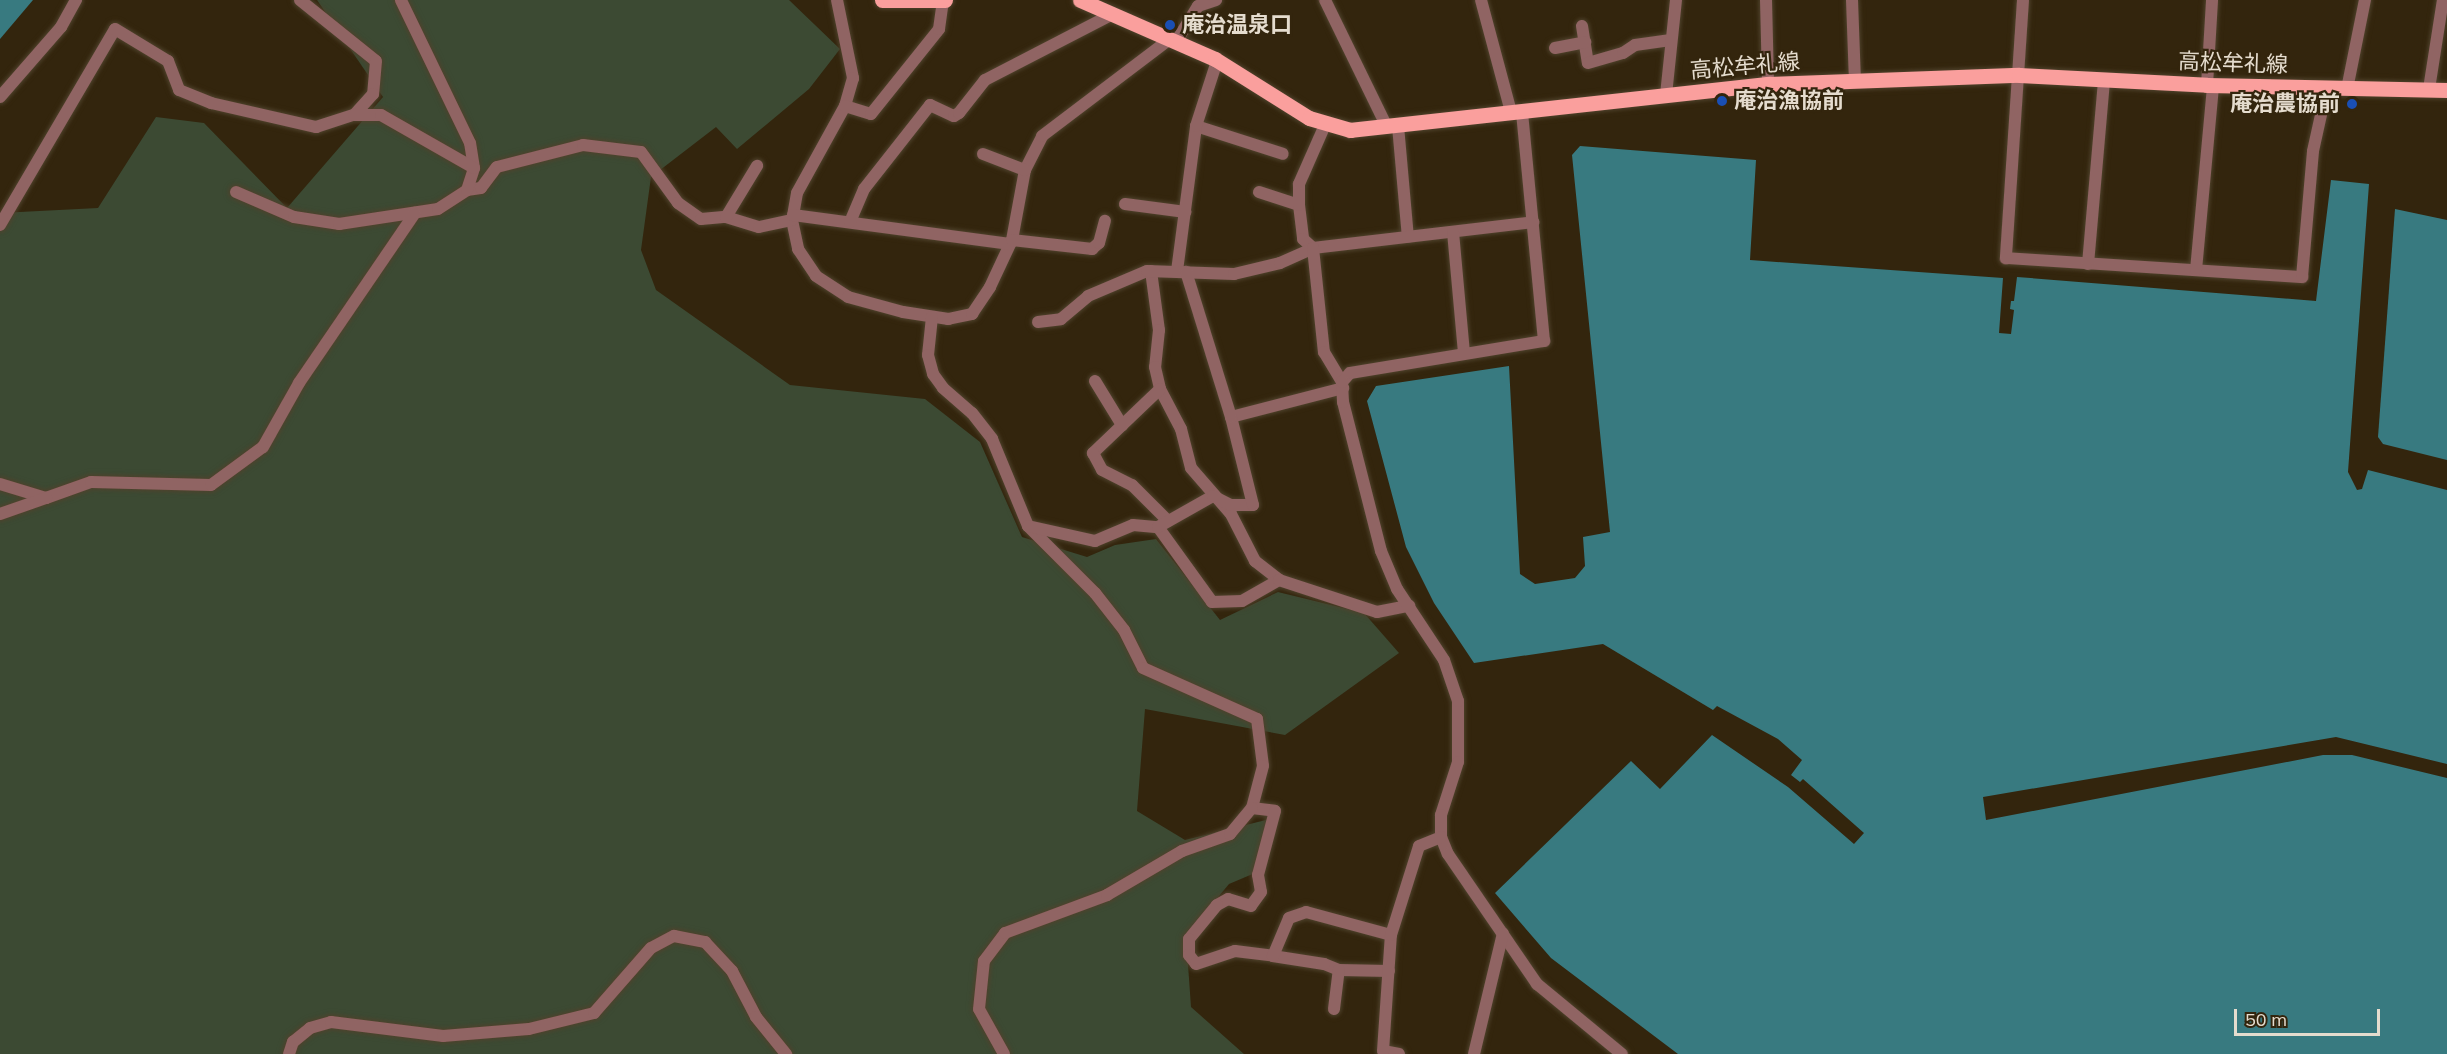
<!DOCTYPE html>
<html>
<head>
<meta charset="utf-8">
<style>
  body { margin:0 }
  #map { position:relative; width:2447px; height:1054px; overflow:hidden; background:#33250d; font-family:Mulish,"Noto Sans JP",sans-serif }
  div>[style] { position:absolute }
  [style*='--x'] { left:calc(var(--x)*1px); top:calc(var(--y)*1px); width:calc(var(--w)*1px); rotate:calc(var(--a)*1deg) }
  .green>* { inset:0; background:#3c4a33 }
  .water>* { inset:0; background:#387a80 }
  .pier>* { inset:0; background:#33250d }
  .roads { filter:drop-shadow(0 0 2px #4f422c) drop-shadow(0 0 2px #4f422c) }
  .minor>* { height:12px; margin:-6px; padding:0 6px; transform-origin:6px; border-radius:6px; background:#906463 }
  .tertiary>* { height:12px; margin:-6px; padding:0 6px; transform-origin:6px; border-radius:6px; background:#906463 }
  .primary>* { height:15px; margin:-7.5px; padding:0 7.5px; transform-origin:7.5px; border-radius:7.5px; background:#fa9f9d }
  .dots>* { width:16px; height:16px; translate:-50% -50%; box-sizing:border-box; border:3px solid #33250d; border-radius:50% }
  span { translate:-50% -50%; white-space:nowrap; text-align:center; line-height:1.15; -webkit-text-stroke:4.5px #33250d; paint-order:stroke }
  .poi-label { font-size:22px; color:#e5dcce; font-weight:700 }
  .left { translate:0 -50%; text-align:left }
  .right { translate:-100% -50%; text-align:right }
  .street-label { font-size:22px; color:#e5dcce }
  .scale { position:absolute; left:2234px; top:1009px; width:146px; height:27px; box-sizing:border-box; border:3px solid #e5dcce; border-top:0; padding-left:8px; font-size:18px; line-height:21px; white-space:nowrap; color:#e5dcce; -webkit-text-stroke:4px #33250d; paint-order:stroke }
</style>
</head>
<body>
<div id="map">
  <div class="green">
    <i style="clip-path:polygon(317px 0,789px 0,840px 49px,809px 89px,737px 149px,716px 127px,651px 177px,641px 250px,656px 290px,790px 385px,925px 399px,980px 442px,1022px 537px,1087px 557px,1115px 545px,1156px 539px,1220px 620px,1278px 592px,1364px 613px,1399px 653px,1285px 735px,1145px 709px,1137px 811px,1185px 840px,1270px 819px,1255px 873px,1229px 884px,1186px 936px,1191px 1007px,1244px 1054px,0 1054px,0 213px,98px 208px,156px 117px,204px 123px,287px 208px,383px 97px)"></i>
  </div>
  <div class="water">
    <i style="clip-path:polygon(0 0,33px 0,0 39px)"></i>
    <i style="clip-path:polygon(1580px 146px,1756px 160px,1750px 260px,2003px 278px,1999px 333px,2011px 334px,2014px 310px,2010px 309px,2011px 301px,2014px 301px,2017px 277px,2316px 301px,2331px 180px,2369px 184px,2348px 472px,2357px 490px,2362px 489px,2368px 470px,2447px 490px,2447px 1054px,1678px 1054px,1551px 958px,1495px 893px,1631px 761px,1660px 789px,1712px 735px,1788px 787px,1854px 844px,1864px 833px,1803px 779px,1800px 782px,1791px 775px,1802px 760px,1778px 739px,1717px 706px,1713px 710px,1603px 644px,1474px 663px,1434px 603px,1406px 547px,1367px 401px,1376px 386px,1509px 366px,1520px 574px,1535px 584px,1575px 578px,1585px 566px,1583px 537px,1610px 532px,1572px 155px)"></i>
    <i style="clip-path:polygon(2395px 209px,2447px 220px,2447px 460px,2383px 444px,2378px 437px)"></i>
  </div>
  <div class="pier">
    <i style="clip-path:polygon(2336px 737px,2447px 764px,2447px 778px,2352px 755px,2323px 755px,1986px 820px,1983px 797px)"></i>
  </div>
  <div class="roads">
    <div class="minor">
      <i style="--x:300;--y:0;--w:97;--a:38.8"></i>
      <i style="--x:376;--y:61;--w:33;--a:95"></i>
      <i style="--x:373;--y:94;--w:28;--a:132"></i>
      <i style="--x:837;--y:0;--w:80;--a:78.4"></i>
      <i style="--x:853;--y:78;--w:29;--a:106"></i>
      <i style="--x:845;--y:106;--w:99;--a:118.9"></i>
      <i style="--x:797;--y:193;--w:27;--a:100"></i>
      <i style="--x:792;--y:220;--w:30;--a:78"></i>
      <i style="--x:798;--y:249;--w:32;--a:56"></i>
      <i style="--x:816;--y:276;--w:38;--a:33"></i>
      <i style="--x:848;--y:297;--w:57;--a:15.3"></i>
      <i style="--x:903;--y:312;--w:46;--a:8.8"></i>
      <i style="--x:948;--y:319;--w:25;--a:-12"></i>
      <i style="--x:972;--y:314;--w:32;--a:-56"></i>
      <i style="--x:990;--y:287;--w:52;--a:-64.9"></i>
      <i style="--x:1012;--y:240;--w:71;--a:-79.5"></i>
      <i style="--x:1025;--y:170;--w:38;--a:-63"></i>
      <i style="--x:1042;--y:136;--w:161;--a:-37.2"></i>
      <i style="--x:1325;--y:0;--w:141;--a:64"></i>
      <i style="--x:1481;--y:0;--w:116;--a:75"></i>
      <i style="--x:1766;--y:0;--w:84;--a:88.6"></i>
      <i style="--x:1852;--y:0;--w:81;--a:87.9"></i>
      <i style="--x:2023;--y:0;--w:259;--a:93.8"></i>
      <i style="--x:2006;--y:258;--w:297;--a:3.7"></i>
      <i style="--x:2302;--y:277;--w:126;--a:-85"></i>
      <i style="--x:2313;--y:151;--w:65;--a:-77.5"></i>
      <i style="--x:1582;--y:26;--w:37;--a:81"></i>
      <i style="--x:1588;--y:63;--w:36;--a:-16"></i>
      <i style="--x:1623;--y:53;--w:14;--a:-34"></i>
      <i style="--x:1635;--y:45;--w:36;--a:-8"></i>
      <i style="--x:1176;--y:42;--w:42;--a:-58.6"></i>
      <i style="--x:1198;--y:6;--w:19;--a:-18"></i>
      <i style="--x:1555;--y:48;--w:31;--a:-11"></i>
      <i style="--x:2207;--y:85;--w:85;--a:-86.6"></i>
      <i style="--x:2347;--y:89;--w:91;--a:-78.6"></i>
      <i style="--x:2429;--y:89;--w:90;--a:-81.1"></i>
      <i style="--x:1666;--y:95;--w:96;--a:-84"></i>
      <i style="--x:0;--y:97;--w:93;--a:-48.9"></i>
      <i style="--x:61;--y:27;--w:31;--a:-61"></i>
      <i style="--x:845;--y:106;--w:27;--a:17"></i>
      <i style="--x:871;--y:114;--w:109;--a:-51.3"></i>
      <i style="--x:939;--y:29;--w:29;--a:-82"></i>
      <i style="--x:1196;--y:126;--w:91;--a:17.8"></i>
      <i style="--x:1398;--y:126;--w:111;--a:84.9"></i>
      <i style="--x:983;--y:154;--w:45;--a:20.9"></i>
      <i style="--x:467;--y:190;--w:14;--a:-8"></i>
      <i style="--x:481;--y:188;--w:26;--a:-53"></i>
      <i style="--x:497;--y:167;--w:89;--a:-14.3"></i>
      <i style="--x:583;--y:145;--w:58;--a:6.9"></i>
      <i style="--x:641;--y:152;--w:63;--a:54"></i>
      <i style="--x:678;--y:203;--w:28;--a:35"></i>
      <i style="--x:701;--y:219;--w:25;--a:-5"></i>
      <i style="--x:726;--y:217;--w:34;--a:17"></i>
      <i style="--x:759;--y:227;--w:34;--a:-12"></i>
      <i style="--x:236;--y:192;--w:63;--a:23.3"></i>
      <i style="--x:294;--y:217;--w:46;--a:8.8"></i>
      <i style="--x:339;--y:224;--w:100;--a:-8.6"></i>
      <i style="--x:438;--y:209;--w:35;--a:-33"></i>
      <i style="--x:467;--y:190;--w:23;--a:-72"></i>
      <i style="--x:474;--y:168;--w:25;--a:-99"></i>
      <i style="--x:470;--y:143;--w:159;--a:-115.8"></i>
      <i style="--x:1259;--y:192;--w:42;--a:18"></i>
      <i style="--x:1299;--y:205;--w:34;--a:83"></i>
      <i style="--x:1303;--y:239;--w:13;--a:42"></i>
      <i style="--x:1313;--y:248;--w:222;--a:-6.7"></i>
      <i style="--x:1125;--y:204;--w:61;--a:7.6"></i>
      <i style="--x:1299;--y:205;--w:21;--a:-90"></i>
      <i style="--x:1299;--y:184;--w:64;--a:-66.2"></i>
      <i style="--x:793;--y:215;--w:219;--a:7.6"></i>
      <i style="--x:726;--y:217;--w:60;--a:-58.7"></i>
      <i style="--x:850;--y:222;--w:36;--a:-67"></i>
      <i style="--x:864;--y:189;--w:107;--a:-51.8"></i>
      <i style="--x:930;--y:105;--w:26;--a:25"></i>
      <i style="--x:954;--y:116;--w:6;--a:-31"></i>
      <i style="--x:959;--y:113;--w:42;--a:-51.8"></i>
      <i style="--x:985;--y:80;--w:144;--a:-27.3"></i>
      <i style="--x:0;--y:225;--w:227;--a:-59.6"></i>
      <i style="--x:115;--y:29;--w:62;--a:31.1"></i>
      <i style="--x:168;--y:61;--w:31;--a:69"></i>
      <i style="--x:179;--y:90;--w:35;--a:22"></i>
      <i style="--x:211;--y:103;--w:108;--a:12.9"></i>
      <i style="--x:316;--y:127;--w:40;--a:-18"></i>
      <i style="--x:354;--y:115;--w:27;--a:0"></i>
      <i style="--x:381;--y:115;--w:107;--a:29.7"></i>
      <i style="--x:1453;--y:232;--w:122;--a:84.8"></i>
      <i style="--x:1012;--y:240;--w:81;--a:6.4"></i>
      <i style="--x:1092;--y:249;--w:9;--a:-41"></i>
      <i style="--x:1099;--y:243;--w:23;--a:-75"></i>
      <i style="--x:2088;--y:264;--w:185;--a:-85"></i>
      <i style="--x:2196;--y:270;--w:186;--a:-84.7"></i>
      <i style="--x:1151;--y:271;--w:60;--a:82.3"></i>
      <i style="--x:1159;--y:330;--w:37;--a:96"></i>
      <i style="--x:1155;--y:367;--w:23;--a:77"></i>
      <i style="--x:1160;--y:389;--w:45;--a:62.3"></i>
      <i style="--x:1181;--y:429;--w:40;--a:75.6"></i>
      <i style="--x:1191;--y:468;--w:61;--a:49"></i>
      <i style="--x:1231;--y:514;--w:53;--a:62.9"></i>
      <i style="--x:1255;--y:561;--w:31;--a:38"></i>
      <i style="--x:1177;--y:271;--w:146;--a:-82.5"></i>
      <i style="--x:1196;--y:126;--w:68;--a:-72.1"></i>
      <i style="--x:932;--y:317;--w:38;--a:96"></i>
      <i style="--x:928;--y:355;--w:20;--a:75"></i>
      <i style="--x:933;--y:374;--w:17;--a:54"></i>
      <i style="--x:943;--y:388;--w:38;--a:41"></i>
      <i style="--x:972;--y:413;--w:33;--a:52"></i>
      <i style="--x:992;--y:439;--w:94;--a:67.5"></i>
      <i style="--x:1028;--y:526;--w:95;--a:45"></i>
      <i style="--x:1095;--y:593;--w:47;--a:51.9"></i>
      <i style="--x:1124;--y:630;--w:42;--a:63.4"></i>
      <i style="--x:1143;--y:668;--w:125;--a:24.1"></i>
      <i style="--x:1257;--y:719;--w:47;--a:82.7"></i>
      <i style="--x:1263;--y:766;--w:43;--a:104.7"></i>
      <i style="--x:1252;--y:808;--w:23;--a:7"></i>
      <i style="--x:1275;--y:811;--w:66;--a:104.9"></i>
      <i style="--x:1258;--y:875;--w:17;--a:80"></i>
      <i style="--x:1261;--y:892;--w:17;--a:126"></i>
      <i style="--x:1251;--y:906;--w:24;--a:-163"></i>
      <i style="--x:1228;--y:899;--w:13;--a:151"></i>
      <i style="--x:1217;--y:905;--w:44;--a:129.5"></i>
      <i style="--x:1189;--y:939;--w:16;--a:90"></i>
      <i style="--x:1189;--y:955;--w:11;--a:52"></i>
      <i style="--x:1196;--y:964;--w:41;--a:-18.4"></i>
      <i style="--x:1235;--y:951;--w:38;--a:7"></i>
      <i style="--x:1038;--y:322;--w:23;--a:-7"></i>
      <i style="--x:1061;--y:319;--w:35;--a:-40"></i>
      <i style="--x:1088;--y:296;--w:64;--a:-23"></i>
      <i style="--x:1147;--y:271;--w:87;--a:2"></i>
      <i style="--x:1234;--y:274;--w:47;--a:-13.4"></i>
      <i style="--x:1280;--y:263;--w:36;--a:-24"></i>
      <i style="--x:1313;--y:248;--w:105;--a:84"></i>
      <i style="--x:1324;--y:352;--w:35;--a:59"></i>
      <i style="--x:1095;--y:381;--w:52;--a:58.5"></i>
      <i style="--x:1160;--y:389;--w:93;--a:136.3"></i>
      <i style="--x:1093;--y:453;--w:19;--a:62"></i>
      <i style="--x:1102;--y:470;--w:34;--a:27"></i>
      <i style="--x:1132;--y:485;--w:51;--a:45"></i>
      <i style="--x:1231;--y:417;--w:116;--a:-14.5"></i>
      <i style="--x:0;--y:484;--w:48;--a:16.9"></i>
      <i style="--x:46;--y:498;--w:48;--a:-19.6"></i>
      <i style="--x:91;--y:482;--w:120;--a:1.4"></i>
      <i style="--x:211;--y:485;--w:64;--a:-36.2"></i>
      <i style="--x:263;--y:447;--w:73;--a:-60.6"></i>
      <i style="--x:299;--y:383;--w:206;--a:-55.7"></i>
      <i style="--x:0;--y:514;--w:49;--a:-19.2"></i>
      <i style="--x:1028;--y:526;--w:69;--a:12.6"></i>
      <i style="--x:1095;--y:541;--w:41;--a:-22.8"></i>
      <i style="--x:1133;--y:525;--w:25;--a:5"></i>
      <i style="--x:1158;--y:527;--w:92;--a:54.2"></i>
      <i style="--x:1212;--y:602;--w:30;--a:-2"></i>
      <i style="--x:1242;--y:601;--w:43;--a:-29.6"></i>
      <i style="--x:1279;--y:580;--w:103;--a:18.1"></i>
      <i style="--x:1377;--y:612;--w:33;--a:-11"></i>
      <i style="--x:1158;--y:527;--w:63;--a:-29.4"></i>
      <i style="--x:1213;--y:496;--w:20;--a:27"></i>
      <i style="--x:1231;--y:505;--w:22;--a:0"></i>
      <i style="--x:1253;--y:505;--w:91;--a:-104"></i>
      <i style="--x:1231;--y:417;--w:152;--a:-107.2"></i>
      <i style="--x:1458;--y:701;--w:61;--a:90"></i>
      <i style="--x:1458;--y:762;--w:56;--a:107.8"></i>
      <i style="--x:1441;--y:815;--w:22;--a:90"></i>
      <i style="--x:1441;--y:837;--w:18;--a:68"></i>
      <i style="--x:1448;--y:854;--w:158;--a:55.6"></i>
      <i style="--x:1537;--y:984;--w:110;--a:39.5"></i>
      <i style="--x:1389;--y:971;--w:50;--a:-178.9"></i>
      <i style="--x:1339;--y:970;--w:16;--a:-158"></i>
      <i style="--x:1324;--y:964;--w:52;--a:-171.1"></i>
      <i style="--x:1273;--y:956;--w:41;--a:-67.2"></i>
      <i style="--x:1289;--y:918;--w:18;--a:-19"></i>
      <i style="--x:1306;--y:912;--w:88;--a:15.1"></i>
      <i style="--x:1334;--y:1009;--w:39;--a:-83"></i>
      <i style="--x:289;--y:1054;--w:13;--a:-72"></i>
      <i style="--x:293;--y:1042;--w:22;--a:-39"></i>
      <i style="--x:310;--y:1028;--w:22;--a:-16"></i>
      <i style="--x:331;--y:1022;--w:113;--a:7.1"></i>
      <i style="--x:443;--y:1036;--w:86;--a:-4.7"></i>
      <i style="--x:529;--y:1029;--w:67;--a:-13.8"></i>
      <i style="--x:594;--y:1013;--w:86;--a:-48.8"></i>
      <i style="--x:651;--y:948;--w:26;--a:-28"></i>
      <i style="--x:674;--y:936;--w:32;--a:11"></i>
      <i style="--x:705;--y:942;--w:40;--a:47"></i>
      <i style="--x:732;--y:971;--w:52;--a:62.4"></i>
      <i style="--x:756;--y:1017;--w:48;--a:51"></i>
      <i style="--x:1004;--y:1054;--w:51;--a:-119.1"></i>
      <i style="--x:979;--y:1009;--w:48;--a:-84.1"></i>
      <i style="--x:984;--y:961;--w:35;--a:-53"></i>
      <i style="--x:1005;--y:933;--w:109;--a:-20.4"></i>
      <i style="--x:1107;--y:895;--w:87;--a:-30.4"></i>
      <i style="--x:1182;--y:851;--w:51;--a:-19.5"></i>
      <i style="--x:1230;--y:834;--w:34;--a:-50"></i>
      <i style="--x:1399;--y:1054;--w:16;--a:-169"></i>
      <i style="--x:1383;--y:1051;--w:116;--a:-86.1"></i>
      <i style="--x:1391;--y:935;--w:93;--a:-72.5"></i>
      <i style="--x:1419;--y:846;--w:24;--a:-22"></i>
      <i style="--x:1474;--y:1054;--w:124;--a:-76.5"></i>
    </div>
    <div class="tertiary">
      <i style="--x:1458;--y:701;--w:43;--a:-108.9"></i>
      <i style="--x:1444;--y:660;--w:85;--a:-123.5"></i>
      <i style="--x:1397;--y:589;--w:41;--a:-112.8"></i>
      <i style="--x:1381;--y:551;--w:154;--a:-104.3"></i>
      <i style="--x:1343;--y:402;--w:20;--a:-93"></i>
      <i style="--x:1342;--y:382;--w:12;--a:-48"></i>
      <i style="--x:1350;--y:373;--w:197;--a:-9.4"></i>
      <i style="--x:1544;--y:341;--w:231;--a:-95.5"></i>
    </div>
    <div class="primary">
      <i style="--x:882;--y:0;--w:63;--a:0"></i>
      <i style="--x:1080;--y:0;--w:147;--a:23.6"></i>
      <i style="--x:1215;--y:59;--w:111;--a:32.1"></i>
      <i style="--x:1309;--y:118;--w:43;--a:16.3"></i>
      <i style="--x:1350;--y:130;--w:421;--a:-6.3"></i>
      <i style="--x:1768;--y:84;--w:251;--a:-2.1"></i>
      <i style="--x:2019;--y:75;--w:188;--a:3"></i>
      <i style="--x:2207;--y:85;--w:240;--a:1.2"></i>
    </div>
  </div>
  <div class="dots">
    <i style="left:1170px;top:25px;background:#1a4fb4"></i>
    <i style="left:1722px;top:101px;background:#1a4fb4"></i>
    <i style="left:2352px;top:104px;background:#1a4fb4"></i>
  </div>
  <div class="poi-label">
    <span class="left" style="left:1182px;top:25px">庵治温泉口</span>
    <span class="left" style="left:1734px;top:101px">庵治漁協前</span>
    <span class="right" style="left:2340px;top:104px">庵治農協前</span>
  </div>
  <div class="street-label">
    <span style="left:2233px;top:63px;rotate:2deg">高松牟礼線</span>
    <span style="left:1745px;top:66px;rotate:-5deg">高松牟礼線</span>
  </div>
  <div class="scale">50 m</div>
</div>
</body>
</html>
